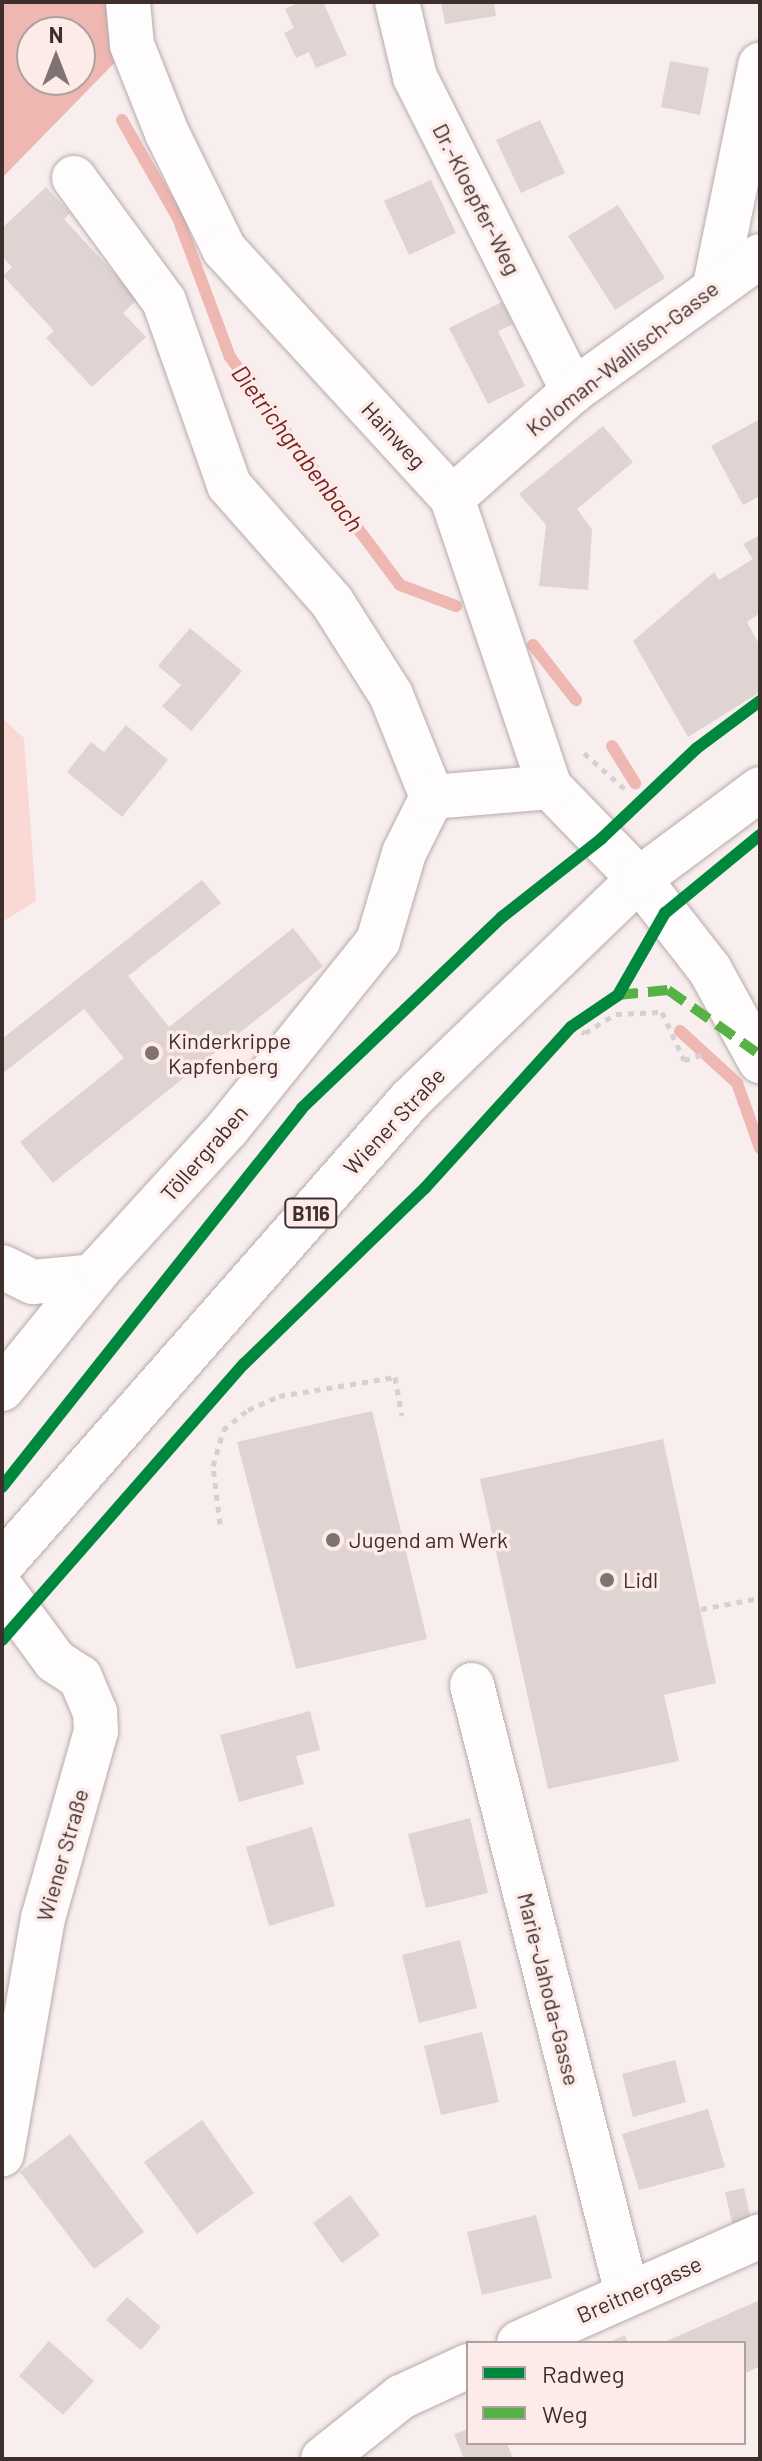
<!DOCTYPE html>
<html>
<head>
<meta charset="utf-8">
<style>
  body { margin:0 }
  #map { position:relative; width:762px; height:2461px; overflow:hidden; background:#f8eeed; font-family:Barlow,sans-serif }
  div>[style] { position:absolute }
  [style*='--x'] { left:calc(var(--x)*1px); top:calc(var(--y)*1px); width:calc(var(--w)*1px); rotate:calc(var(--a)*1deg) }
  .green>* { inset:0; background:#fad9d5 }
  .water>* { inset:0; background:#eeb7b2 }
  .stream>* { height:12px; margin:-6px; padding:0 6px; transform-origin:6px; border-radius:6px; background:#eeb7b2 }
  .building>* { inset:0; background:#e0d4d2 }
  .path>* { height:5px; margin-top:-2.5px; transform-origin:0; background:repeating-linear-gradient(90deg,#d4d1d0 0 6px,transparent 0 12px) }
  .roads { filter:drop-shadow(0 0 2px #b6aba9) drop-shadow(0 0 2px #b6aba9) }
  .minor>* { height:44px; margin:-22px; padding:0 22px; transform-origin:22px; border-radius:22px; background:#fefcfc }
  .major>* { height:44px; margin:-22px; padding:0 22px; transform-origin:22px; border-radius:22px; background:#fefcfc }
  .quiet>* { height:10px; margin-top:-5px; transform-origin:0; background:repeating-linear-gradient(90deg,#57b246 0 20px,transparent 0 30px) }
  .cycleway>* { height:12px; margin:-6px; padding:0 6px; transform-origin:6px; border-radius:6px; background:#00873e }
  .dots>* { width:22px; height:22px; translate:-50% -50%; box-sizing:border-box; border:4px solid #fcebe9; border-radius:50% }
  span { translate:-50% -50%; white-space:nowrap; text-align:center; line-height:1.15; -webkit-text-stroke:7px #fcebe9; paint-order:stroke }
  .shield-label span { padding:2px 6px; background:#fcebe9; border:2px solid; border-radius:6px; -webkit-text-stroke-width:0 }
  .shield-label { font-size:20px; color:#3e2f2d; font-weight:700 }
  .street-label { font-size:22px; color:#3e2f2d }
  .poi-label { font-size:22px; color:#3e2f2d }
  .left { translate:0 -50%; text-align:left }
  .water-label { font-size:24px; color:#782320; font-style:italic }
  .frame { position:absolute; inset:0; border:4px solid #3e2f2d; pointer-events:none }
  .legend { position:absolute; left:466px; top:2341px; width:280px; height:104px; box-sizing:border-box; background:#fcebe9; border:2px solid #b0a09e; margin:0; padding:10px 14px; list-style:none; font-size:24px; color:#3e2f2d }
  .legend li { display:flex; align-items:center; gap:16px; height:40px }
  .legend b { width:40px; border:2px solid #b0a09e }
  .north { position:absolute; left:16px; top:16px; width:80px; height:80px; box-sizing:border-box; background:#fcebe9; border:2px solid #b0a09e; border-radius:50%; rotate:0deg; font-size:22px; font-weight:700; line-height:32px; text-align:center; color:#3e2f2d }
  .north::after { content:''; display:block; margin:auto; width:28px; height:36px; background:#7f7270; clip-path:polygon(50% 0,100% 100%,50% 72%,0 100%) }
</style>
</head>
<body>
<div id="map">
  <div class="green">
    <i style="clip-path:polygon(2px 718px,24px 738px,36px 901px,2px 922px)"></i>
  </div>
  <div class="water">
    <i style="clip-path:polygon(evenodd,2px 2px,106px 2px,126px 51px,2px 178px,2px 2px,32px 32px,80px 32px,80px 80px,32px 80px,32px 32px)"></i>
  </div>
  <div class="stream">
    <i style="--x:122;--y:120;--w:113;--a:60.3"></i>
    <i style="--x:178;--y:218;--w:148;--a:69.5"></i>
    <i style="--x:230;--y:357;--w:284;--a:53.3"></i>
    <i style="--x:400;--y:585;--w:60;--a:20.6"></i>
    <i style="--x:533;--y:645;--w:70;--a:52"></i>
    <i style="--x:612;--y:746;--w:44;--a:58.1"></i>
    <i style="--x:680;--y:1031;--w:77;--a:42.4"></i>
    <i style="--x:737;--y:1083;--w:69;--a:70.5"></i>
  </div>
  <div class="building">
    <i style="clip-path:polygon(300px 2px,323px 2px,347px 55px,316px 68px,309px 52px,296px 58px,284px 33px,294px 28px,285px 9px)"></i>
    <i style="clip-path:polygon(441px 2px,494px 2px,496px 16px,445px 24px)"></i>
    <i style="clip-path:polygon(670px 61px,709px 68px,700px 115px,661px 107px)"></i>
    <i style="clip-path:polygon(540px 120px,565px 173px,521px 193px,496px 140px)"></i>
    <i style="clip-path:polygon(431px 180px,456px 233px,409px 255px,384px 201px)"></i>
    <i style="clip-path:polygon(46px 187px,70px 213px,64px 219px,138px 299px,123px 313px,146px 337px,92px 387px,46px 338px,54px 331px,3px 276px,12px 267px,2px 256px,2px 228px)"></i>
    <i style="clip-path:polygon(618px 205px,665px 278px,615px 310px,568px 236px)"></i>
    <i style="clip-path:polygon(502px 302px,513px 324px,498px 331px,525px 386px,488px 404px,449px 328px)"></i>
    <i style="clip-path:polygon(760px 419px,760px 496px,743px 505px,711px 446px)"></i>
    <i style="clip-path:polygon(603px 426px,633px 462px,577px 509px,592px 529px,588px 590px,539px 586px,546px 525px,519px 494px)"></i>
    <i style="clip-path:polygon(760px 535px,760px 613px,747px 622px,760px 646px,760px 692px,688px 737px,633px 641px,714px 572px,719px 580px,753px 559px,743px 544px)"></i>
    <i style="clip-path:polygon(190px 628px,242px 671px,191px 731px,162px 706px,181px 685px,158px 666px)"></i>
    <i style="clip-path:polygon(126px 725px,168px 760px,122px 817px,67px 772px,91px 742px,104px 752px)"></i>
    <i style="clip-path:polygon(202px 880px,221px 903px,128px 976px,169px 1027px,293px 928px,323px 966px,53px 1183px,20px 1142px,124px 1058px,84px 1009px,2px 1074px,2px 1039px)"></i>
    <i style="clip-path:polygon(372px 1411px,427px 1639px,296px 1669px,237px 1442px)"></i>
    <i style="clip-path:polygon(663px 1439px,716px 1683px,664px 1695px,679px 1761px,548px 1789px,480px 1479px)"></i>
    <i style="clip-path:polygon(310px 1711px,320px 1750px,296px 1756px,304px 1784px,239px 1802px,220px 1735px)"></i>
    <i style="clip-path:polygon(470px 1818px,488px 1893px,426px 1908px,408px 1834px)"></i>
    <i style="clip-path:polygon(312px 1827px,335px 1906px,269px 1926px,246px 1847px)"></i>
    <i style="clip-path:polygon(460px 1940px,477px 2008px,419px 2023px,402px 1955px)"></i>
    <i style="clip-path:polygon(482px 2032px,499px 2102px,441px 2115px,424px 2046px)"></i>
    <i style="clip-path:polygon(675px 2060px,686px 2102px,633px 2117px,622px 2074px)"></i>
    <i style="clip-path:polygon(708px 2109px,725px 2167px,639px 2190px,622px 2134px)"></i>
    <i style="clip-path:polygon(202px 2120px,254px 2193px,197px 2234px,144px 2162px)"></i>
    <i style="clip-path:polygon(70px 2134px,144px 2232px,94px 2269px,20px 2172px)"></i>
    <i style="clip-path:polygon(744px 2188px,751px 2219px,732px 2223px,725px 2192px)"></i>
    <i style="clip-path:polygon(350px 2195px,380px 2235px,342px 2263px,313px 2223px)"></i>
    <i style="clip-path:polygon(536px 2215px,552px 2278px,482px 2295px,467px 2232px)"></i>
    <i style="clip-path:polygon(127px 2297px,161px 2327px,141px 2350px,106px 2320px)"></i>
    <i style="clip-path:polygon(760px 2300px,760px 2366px,744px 2374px,744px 2343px,662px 2343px)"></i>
    <i style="clip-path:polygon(625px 2335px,628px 2343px,607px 2343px)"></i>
    <i style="clip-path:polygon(49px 2341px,94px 2381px,63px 2415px,19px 2376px)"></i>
    <i style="clip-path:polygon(468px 2429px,468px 2443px,507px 2443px,513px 2459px,464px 2459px,454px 2434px)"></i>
  </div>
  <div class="path">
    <i style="--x:584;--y:753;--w:56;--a:41.4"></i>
    <i style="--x:571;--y:1027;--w:15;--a:23"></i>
    <i style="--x:585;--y:1033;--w:36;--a:-32"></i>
    <i style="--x:616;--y:1014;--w:46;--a:-2.5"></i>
    <i style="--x:662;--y:1012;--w:53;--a:65.4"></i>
    <i style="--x:684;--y:1060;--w:24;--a:-17"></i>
    <i style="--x:220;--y:1524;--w:58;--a:-96.9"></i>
    <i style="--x:213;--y:1466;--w:37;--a:-74"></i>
    <i style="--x:223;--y:1430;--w:32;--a:-39"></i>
    <i style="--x:248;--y:1410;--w:34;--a:-24"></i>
    <i style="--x:279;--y:1396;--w:118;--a:-9.3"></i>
    <i style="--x:395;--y:1377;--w:39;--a:80"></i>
    <i style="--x:701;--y:1609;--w:60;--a:-10.6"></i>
  </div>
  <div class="roads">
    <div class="minor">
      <i style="--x:128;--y:2;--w:43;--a:84.7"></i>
      <i style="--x:132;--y:45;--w:95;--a:68.3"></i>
      <i style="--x:167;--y:133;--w:129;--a:63.8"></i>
      <i style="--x:224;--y:249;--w:338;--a:47.5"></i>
      <i style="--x:452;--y:498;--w:305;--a:71.3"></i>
      <i style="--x:550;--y:787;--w:128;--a:45.9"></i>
      <i style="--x:639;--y:879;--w:115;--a:52"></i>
      <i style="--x:710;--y:970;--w:104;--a:61.2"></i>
      <i style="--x:397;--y:2;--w:77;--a:76.5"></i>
      <i style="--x:415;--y:77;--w:352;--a:63.3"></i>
      <i style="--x:74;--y:178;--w:152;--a:53.8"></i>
      <i style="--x:164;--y:301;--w:195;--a:70.5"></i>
      <i style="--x:229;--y:485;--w:156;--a:48.6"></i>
      <i style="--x:332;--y:602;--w:110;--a:57.6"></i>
      <i style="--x:391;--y:695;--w:110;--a:68.1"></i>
      <i style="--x:715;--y:285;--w:225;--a:-78.4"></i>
      <i style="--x:452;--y:498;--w:162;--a:-41.5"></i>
      <i style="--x:573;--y:391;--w:231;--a:-35.8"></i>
      <i style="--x:2;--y:1267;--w:34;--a:26"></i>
      <i style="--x:33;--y:1282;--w:61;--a:-5.6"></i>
      <i style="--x:2;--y:1389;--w:156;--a:-51"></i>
      <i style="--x:100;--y:1268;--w:188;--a:-47.6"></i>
      <i style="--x:227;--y:1129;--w:241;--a:-51.2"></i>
      <i style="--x:378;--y:941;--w:92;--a:-73.5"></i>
      <i style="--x:404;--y:853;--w:63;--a:-63.4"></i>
      <i style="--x:432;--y:797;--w:118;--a:-4.8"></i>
      <i style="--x:2;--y:1589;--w:89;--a:53.6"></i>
      <i style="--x:55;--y:1661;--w:30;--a:33"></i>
      <i style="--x:80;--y:1677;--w:38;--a:67"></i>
      <i style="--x:95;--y:1712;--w:19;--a:87"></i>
      <i style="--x:96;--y:1731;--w:194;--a:105.8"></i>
      <i style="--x:43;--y:1918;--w:240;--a:99.9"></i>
      <i style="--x:472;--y:1685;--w:627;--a:75.7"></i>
      <i style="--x:519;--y:2343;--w:264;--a:-23.9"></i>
      <i style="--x:323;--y:2459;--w:100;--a:-38.5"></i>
      <i style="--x:401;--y:2397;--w:74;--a:-24.8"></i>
    </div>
    <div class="major">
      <i style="--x:2;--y:1564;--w:618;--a:-48.67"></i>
      <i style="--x:410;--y:1100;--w:318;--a:-44"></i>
      <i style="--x:639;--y:879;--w:151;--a:-36.6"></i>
    </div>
  </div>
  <div class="quiet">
    <i style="--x:618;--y:995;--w:50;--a:-5.7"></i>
    <i style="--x:668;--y:990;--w:108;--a:35.2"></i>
  </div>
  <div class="cycleway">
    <i style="--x:2;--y:1487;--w:483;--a:-51.6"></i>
    <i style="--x:302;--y:1108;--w:277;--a:-43.7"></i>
    <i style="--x:502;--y:917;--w:126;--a:-38.2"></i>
    <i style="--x:601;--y:839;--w:132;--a:-43.5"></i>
    <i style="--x:697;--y:748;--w:79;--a:-36.7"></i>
    <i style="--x:2;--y:1640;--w:367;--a:-48.8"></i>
    <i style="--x:244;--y:1364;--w:252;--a:-44.2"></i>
    <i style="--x:425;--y:1188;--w:217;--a:-47.8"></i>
    <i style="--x:571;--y:1027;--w:57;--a:-34.2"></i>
    <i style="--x:618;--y:995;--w:95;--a:-60.2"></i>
    <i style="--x:665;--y:913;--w:123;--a:-39.4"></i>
  </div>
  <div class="dots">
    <i style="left:152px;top:1053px;background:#7f7270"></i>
    <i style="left:333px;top:1540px;background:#7f7270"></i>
    <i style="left:607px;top:1580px;background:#7f7270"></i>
  </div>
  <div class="shield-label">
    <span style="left:311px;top:1213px">B116</span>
  </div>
  <div class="street-label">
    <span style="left:477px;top:199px;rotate:63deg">Dr.-Kloepfer-Weg</span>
    <span style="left:622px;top:358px;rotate:-38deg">Koloman-Wallisch-Gasse</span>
    <span style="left:394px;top:435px;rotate:47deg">Hainweg</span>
    <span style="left:394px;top:1121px;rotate:-47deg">Wiener Straße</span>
    <span style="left:204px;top:1153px;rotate:-49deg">Töllergraben</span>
    <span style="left:62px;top:1855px;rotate:-74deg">Wiener Straße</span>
    <span style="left:549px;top:1989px;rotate:76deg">Marie-Jahoda-Gasse</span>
    <span style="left:639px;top:2289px;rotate:-24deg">Breitnergasse</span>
  </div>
  <div class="poi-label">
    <span class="left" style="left:168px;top:1053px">Kinderkrippe<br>Kapfenberg</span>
    <span class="left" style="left:349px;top:1540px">Jugend am Werk</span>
    <span class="left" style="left:623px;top:1580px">Lidl</span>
  </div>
  <div class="water-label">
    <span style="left:298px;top:448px;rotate:53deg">Dietrichgrabenbach</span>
  </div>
  <div class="frame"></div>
  <ul class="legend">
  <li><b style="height:10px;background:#00873e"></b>Radweg</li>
  <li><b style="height:10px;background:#57b246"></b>Weg</li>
  </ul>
  <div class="north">N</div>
</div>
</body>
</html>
